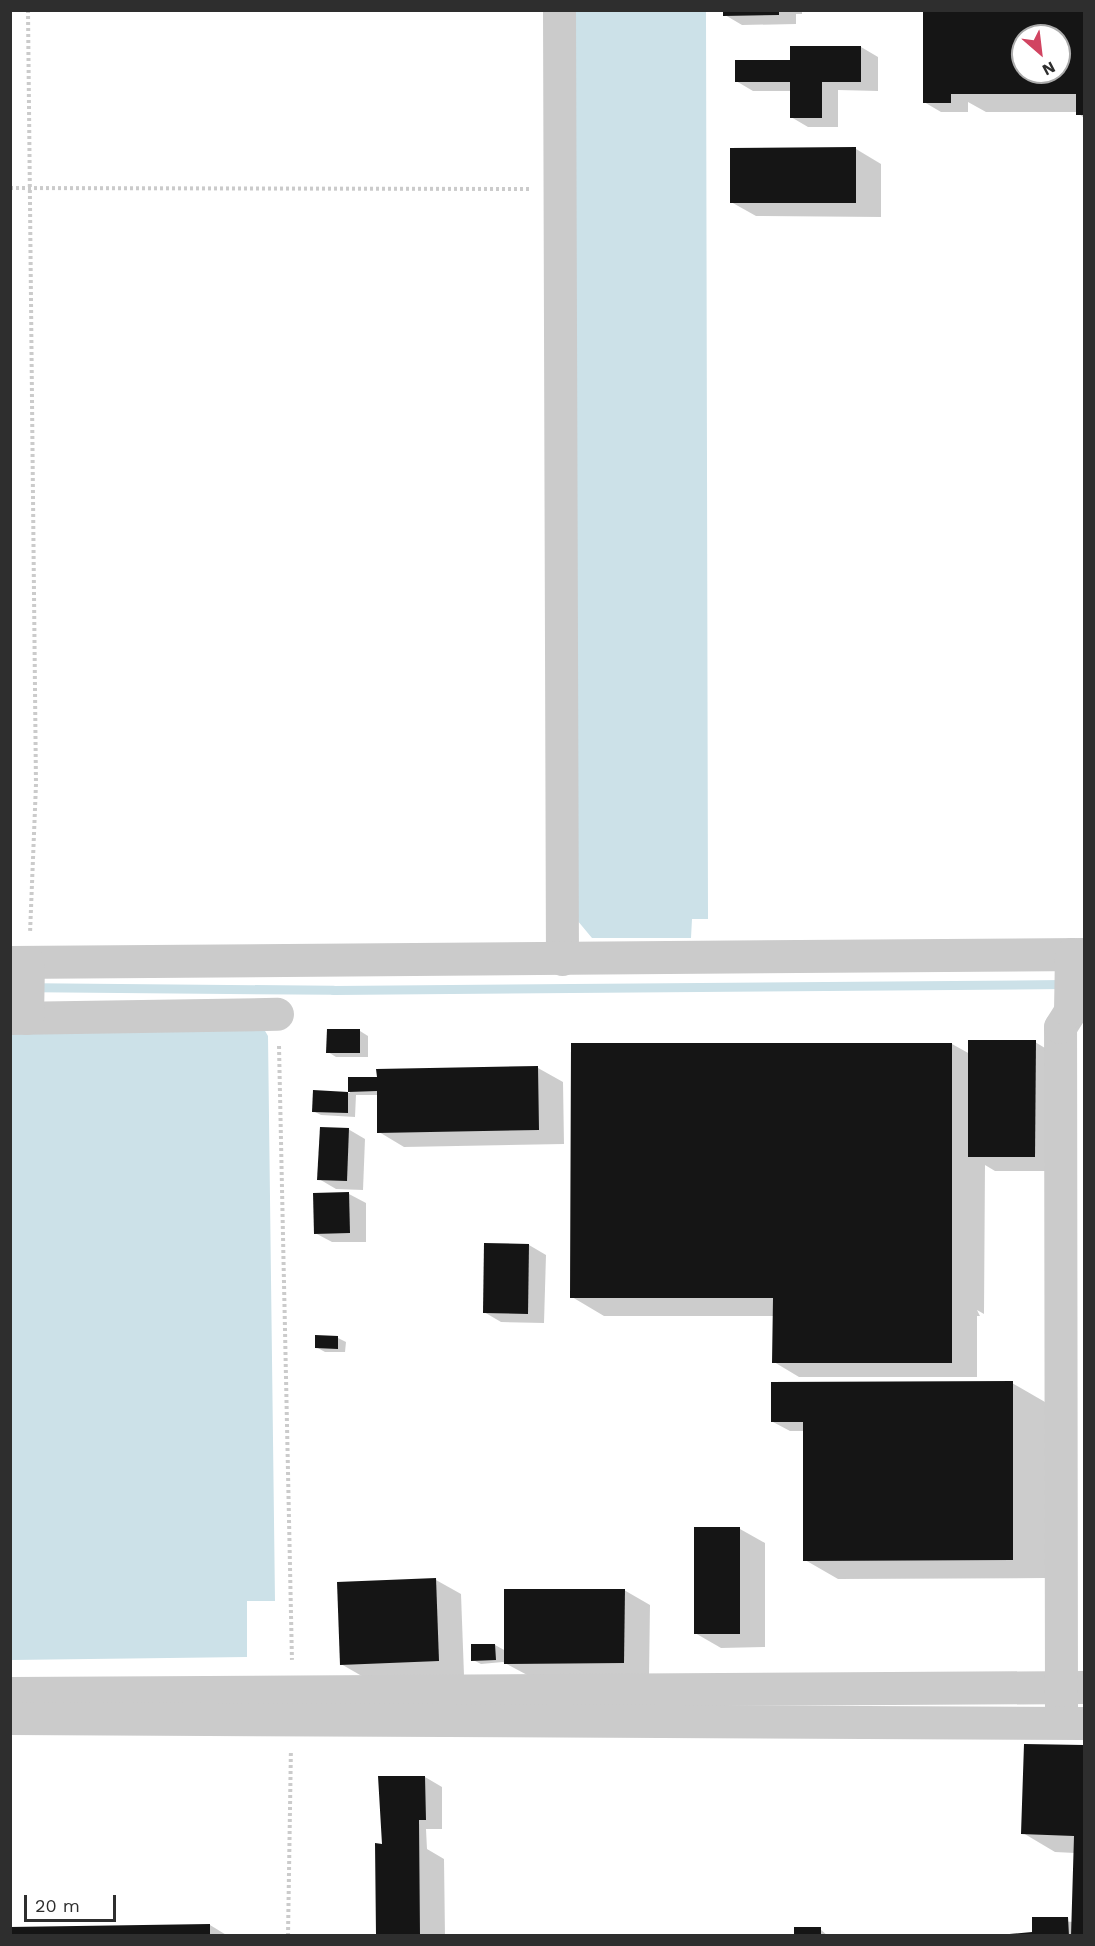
<!DOCTYPE html>
<html>
<head>
<meta charset="utf-8">
<style>
  body { margin:0 }
  #map { position:relative; width:1095px; height:1946px; overflow:hidden; background:#fff; font-family:"Work Sans",sans-serif }
  div>[style] { position:absolute }
  [style*='--x'] { left:calc(var(--x)*1px); top:calc(var(--y)*1px); width:calc(var(--w)*1px); rotate:calc(var(--a)*1deg) }
  .water>* { inset:0; background:#cce1e8 }
  .shadow>* { inset:0; background:#0003 }
  .stream>* { height:9px; margin:-4.5px; padding:0 4.5px; transform-origin:4.5px; border-radius:4.5px; background:#cce1e8 }
  .building>* { inset:0; background:#151515 }
  .path>* { height:4px; margin-top:-2px; transform-origin:0; background:repeating-linear-gradient(90deg,#cbcbcb 0 3px,transparent 0 6px) }
  .minor>* { height:33px; margin:-16.5px; padding:0 16.5px; transform-origin:16.5px; border-radius:16.5px; background:#cbcbcb }
  span { translate:-50% -50%; white-space:nowrap; text-align:center; line-height:1.15; -webkit-text-stroke:6px #fff; paint-order:stroke }
  .frame { position:absolute; inset:0; border:12px solid #2e2e2e; pointer-events:none }
  .north { position:absolute; left:1011px; top:24px; width:60px; height:60px; box-sizing:border-box; background:#fff; border:2px solid #ababab; border-radius:50%; rotate:152deg; font-size:16px; font-weight:700; line-height:24px; text-align:center; color:#2e2e2e }
  .north::after { content:''; display:block; margin:auto; width:21px; height:27px; background:#d14461; clip-path:polygon(50% 0,100% 100%,50% 72%,0 100%) }
  .scale { position:absolute; left:24px; top:1895px; width:92px; height:27px; box-sizing:border-box; border:3px solid #2e2e2e; border-top:0; padding-left:8px; font-size:18px; line-height:21px; white-space:nowrap; color:#2e2e2e; -webkit-text-stroke:4px #fff; paint-order:stroke }
</style>
</head>
<body>
<div id="map">
  <div class="water">
    <i style="clip-path:polygon(573px 11px,706px 11px,708px 919px,692px 919px,691px 938px,592px 938px,577px 920px)"></i>
    <i style="clip-path:polygon(261px 1024px,268px 1036px,275px 1601px,247px 1601px,247px 1657px,11px 1660px,10px 1026px)"></i>
  </div>
  <div class="shadow">
    <i style="clip-path:polygon(725px 10px,802px 10px,802px 14px,796px 14px,796px 24px,742px 25px,725px 15px)"></i>
    <i style="clip-path:polygon(evenodd,925px 10px,1084px 10px,1084px 118px,1077px 112px,986px 112px,968px 102px,968px 112px,941px 112px,924px 102px,925px 10px,1023px 36px,1059px 36px,1059px 72px,1023px 72px,1023px 36px)"></i>
    <i style="clip-path:polygon(861px 47px,878px 57px,878px 91px,838px 90px,838px 127px,808px 127px,791px 117px,791px 91px,753px 91px,736px 81px)"></i>
    <i style="clip-path:polygon(856px 149px,881px 164px,881px 217px,756px 216px,731px 202px)"></i>
    <i style="clip-path:polygon(360px 1031px,368px 1036px,368px 1057px,336px 1057px,328px 1052px)"></i>
    <i style="clip-path:polygon(1035px 1042px,1060px 1057px,1060px 1171px,995px 1171px,985px 1165px,984px 1314px,977px 1310px,980px 1316px,977px 1316px,977px 1377px,799px 1377px,774px 1362px,774px 1316px,604px 1316px,572px 1297px,572px 1045px,952px 1044px,970px 1054px)"></i>
    <i style="clip-path:polygon(538px 1068px,563px 1082px,564px 1144px,404px 1147px,379px 1132px,378px 1095px,356px 1095px,355px 1117px,321px 1115px,313px 1111px,314px 1092px,350px 1093px,350px 1079px)"></i>
    <i style="clip-path:polygon(348px 1129px,365px 1139px,363px 1190px,336px 1189px,319px 1179px)"></i>
    <i style="clip-path:polygon(315px 1194px,349px 1194px,366px 1203px,366px 1242px,332px 1242px,315px 1233px)"></i>
    <i style="clip-path:polygon(486px 1244px,529px 1245px,546px 1255px,544px 1323px,501px 1322px,484px 1312px)"></i>
    <i style="clip-path:polygon(317px 1337px,338px 1338px,346px 1342px,345px 1352px,325px 1352px,316px 1347px)"></i>
    <i style="clip-path:polygon(1012px 1383px,1045px 1402px,1045px 1578px,838px 1579px,805px 1560px,805px 1431px,790px 1431px,773px 1422px)"></i>
    <i style="clip-path:polygon(695px 1529px,740px 1529px,765px 1543px,765px 1647px,721px 1648px,695px 1633px)"></i>
    <i style="clip-path:polygon(436px 1580px,461px 1594px,464px 1675px,367px 1679px,341px 1664px)"></i>
    <i style="clip-path:polygon(624px 1590px,650px 1605px,649px 1677px,531px 1677px,503px 1662px,481px 1664px,473px 1660px,472px 1645px,495px 1645px,506px 1651px)"></i>
    <i style="clip-path:polygon(1025px 1745px,1084px 1747px,1084px 1936px,988px 1936px,1034px 1934px,1034px 1919px,1074px 1922px,1075px 1853px,1055px 1852px,1023px 1833px)"></i>
    <i style="clip-path:polygon(425px 1777px,442px 1787px,442px 1829px,426px 1829px,427px 1849px,444px 1859px,445px 1936px,378px 1936px,384px 1845px,380px 1778px)"></i>
    <i style="clip-path:polygon(210px 1925px,228px 1936px,10px 1936px)"></i>
    <i style="clip-path:polygon(820px 1929px,828px 1936px,795px 1936px)"></i>
  </div>
  <div class="stream">
    <i style="--x:10;--y:987;--w:323;--a:0.5"></i>
    <i style="--x:333;--y:990;--w:731;--a:-0.47"></i>
  </div>
  <div class="building">
    <i style="clip-path:polygon(723px 10px,779px 10px,779px 15px,723px 16px)"></i>
    <i style="clip-path:polygon(evenodd,923px 10px,1084px 10px,1084px 115px,1076px 115px,1076px 94px,951px 94px,951px 103px,923px 103px,923px 10px,1023px 36px,1059px 36px,1059px 72px,1023px 72px,1023px 36px)"></i>
    <i style="clip-path:polygon(790px 46px,861px 46px,861px 82px,822px 82px,822px 118px,790px 118px,790px 82px,735px 82px,735px 60px,790px 60px)"></i>
    <i style="clip-path:polygon(856px 147px,856px 203px,730px 203px,730px 148px)"></i>
    <i style="clip-path:polygon(327px 1029px,360px 1029px,360px 1053px,326px 1053px)"></i>
    <i style="clip-path:polygon(968px 1040px,1036px 1040px,1035px 1157px,968px 1157px)"></i>
    <i style="clip-path:polygon(571px 1043px,952px 1043px,952px 1363px,772px 1363px,773px 1298px,570px 1298px)"></i>
    <i style="clip-path:polygon(538px 1066px,539px 1130px,377px 1133px,377px 1091px,348px 1092px,348px 1077px,377px 1077px,376px 1069px)"></i>
    <i style="clip-path:polygon(313px 1090px,348px 1092px,348px 1113px,312px 1112px)"></i>
    <i style="clip-path:polygon(320px 1127px,349px 1128px,347px 1181px,317px 1180px)"></i>
    <i style="clip-path:polygon(349px 1192px,350px 1233px,314px 1234px,313px 1193px)"></i>
    <i style="clip-path:polygon(484px 1243px,529px 1244px,528px 1314px,483px 1313px)"></i>
    <i style="clip-path:polygon(315px 1335px,338px 1336px,338px 1349px,315px 1348px)"></i>
    <i style="clip-path:polygon(1013px 1381px,1013px 1560px,803px 1561px,803px 1422px,771px 1422px,771px 1382px)"></i>
    <i style="clip-path:polygon(694px 1527px,740px 1527px,740px 1634px,694px 1634px)"></i>
    <i style="clip-path:polygon(436px 1578px,439px 1661px,340px 1665px,337px 1582px)"></i>
    <i style="clip-path:polygon(504px 1589px,625px 1589px,624px 1663px,504px 1664px)"></i>
    <i style="clip-path:polygon(471px 1644px,495px 1644px,496px 1660px,471px 1661px)"></i>
    <i style="clip-path:polygon(1024px 1744px,1084px 1745px,1084px 1936px,1071px 1936px,1074px 1836px,1021px 1834px)"></i>
    <i style="clip-path:polygon(378px 1776px,425px 1776px,426px 1820px,419px 1820px,420px 1936px,376px 1936px,375px 1843px,382px 1844px)"></i>
    <i style="clip-path:polygon(1032px 1917px,1068px 1917px,1069px 1936px,986px 1936px,1032px 1932px)"></i>
    <i style="clip-path:polygon(210px 1924px,210px 1936px,10px 1936px,10px 1927px)"></i>
    <i style="clip-path:polygon(794px 1927px,821px 1927px,821px 1936px,794px 1936px)"></i>
  </div>
  <div class="path">
    <i style="--x:28;--y:10;--w:774;--a:89.41"></i>
    <i style="--x:36;--y:784;--w:147;--a:92.3"></i>
    <i style="--x:10;--y:188;--w:520;--a:0.11"></i>
    <i style="--x:279;--y:1046;--w:614;--a:88.79"></i>
    <i style="--x:288;--y:1936;--w:185;--a:-89.1"></i>
  </div>
  <div class="minor">
    <i style="--x:559;--y:10;--w:949;--a:89.82"></i>
    <i style="--x:10;--y:962;--w:1074;--a:-0.43"></i>
    <i style="--x:10;--y:1018;--w:267;--a:-0.9"></i>
    <i style="--x:27;--y:1018;--w:56;--a:-89"></i>
    <i style="--x:10;--y:1693;--w:1074;--a:-0.32"></i>
    <i style="--x:1061;--y:1709;--w:682;--a:-90.08"></i>
    <i style="--x:1060;--y:1027;--w:19;--a:-58"></i>
    <i style="--x:1070;--y:1011;--w:57;--a:-89"></i>
    <i style="--x:10;--y:1718;--w:1074;--a:0.27"></i>
  </div>
  <div class="frame"></div>
  <div class="north">N</div>
  <div class="scale">20 m</div>
</div>
</body>
</html>
